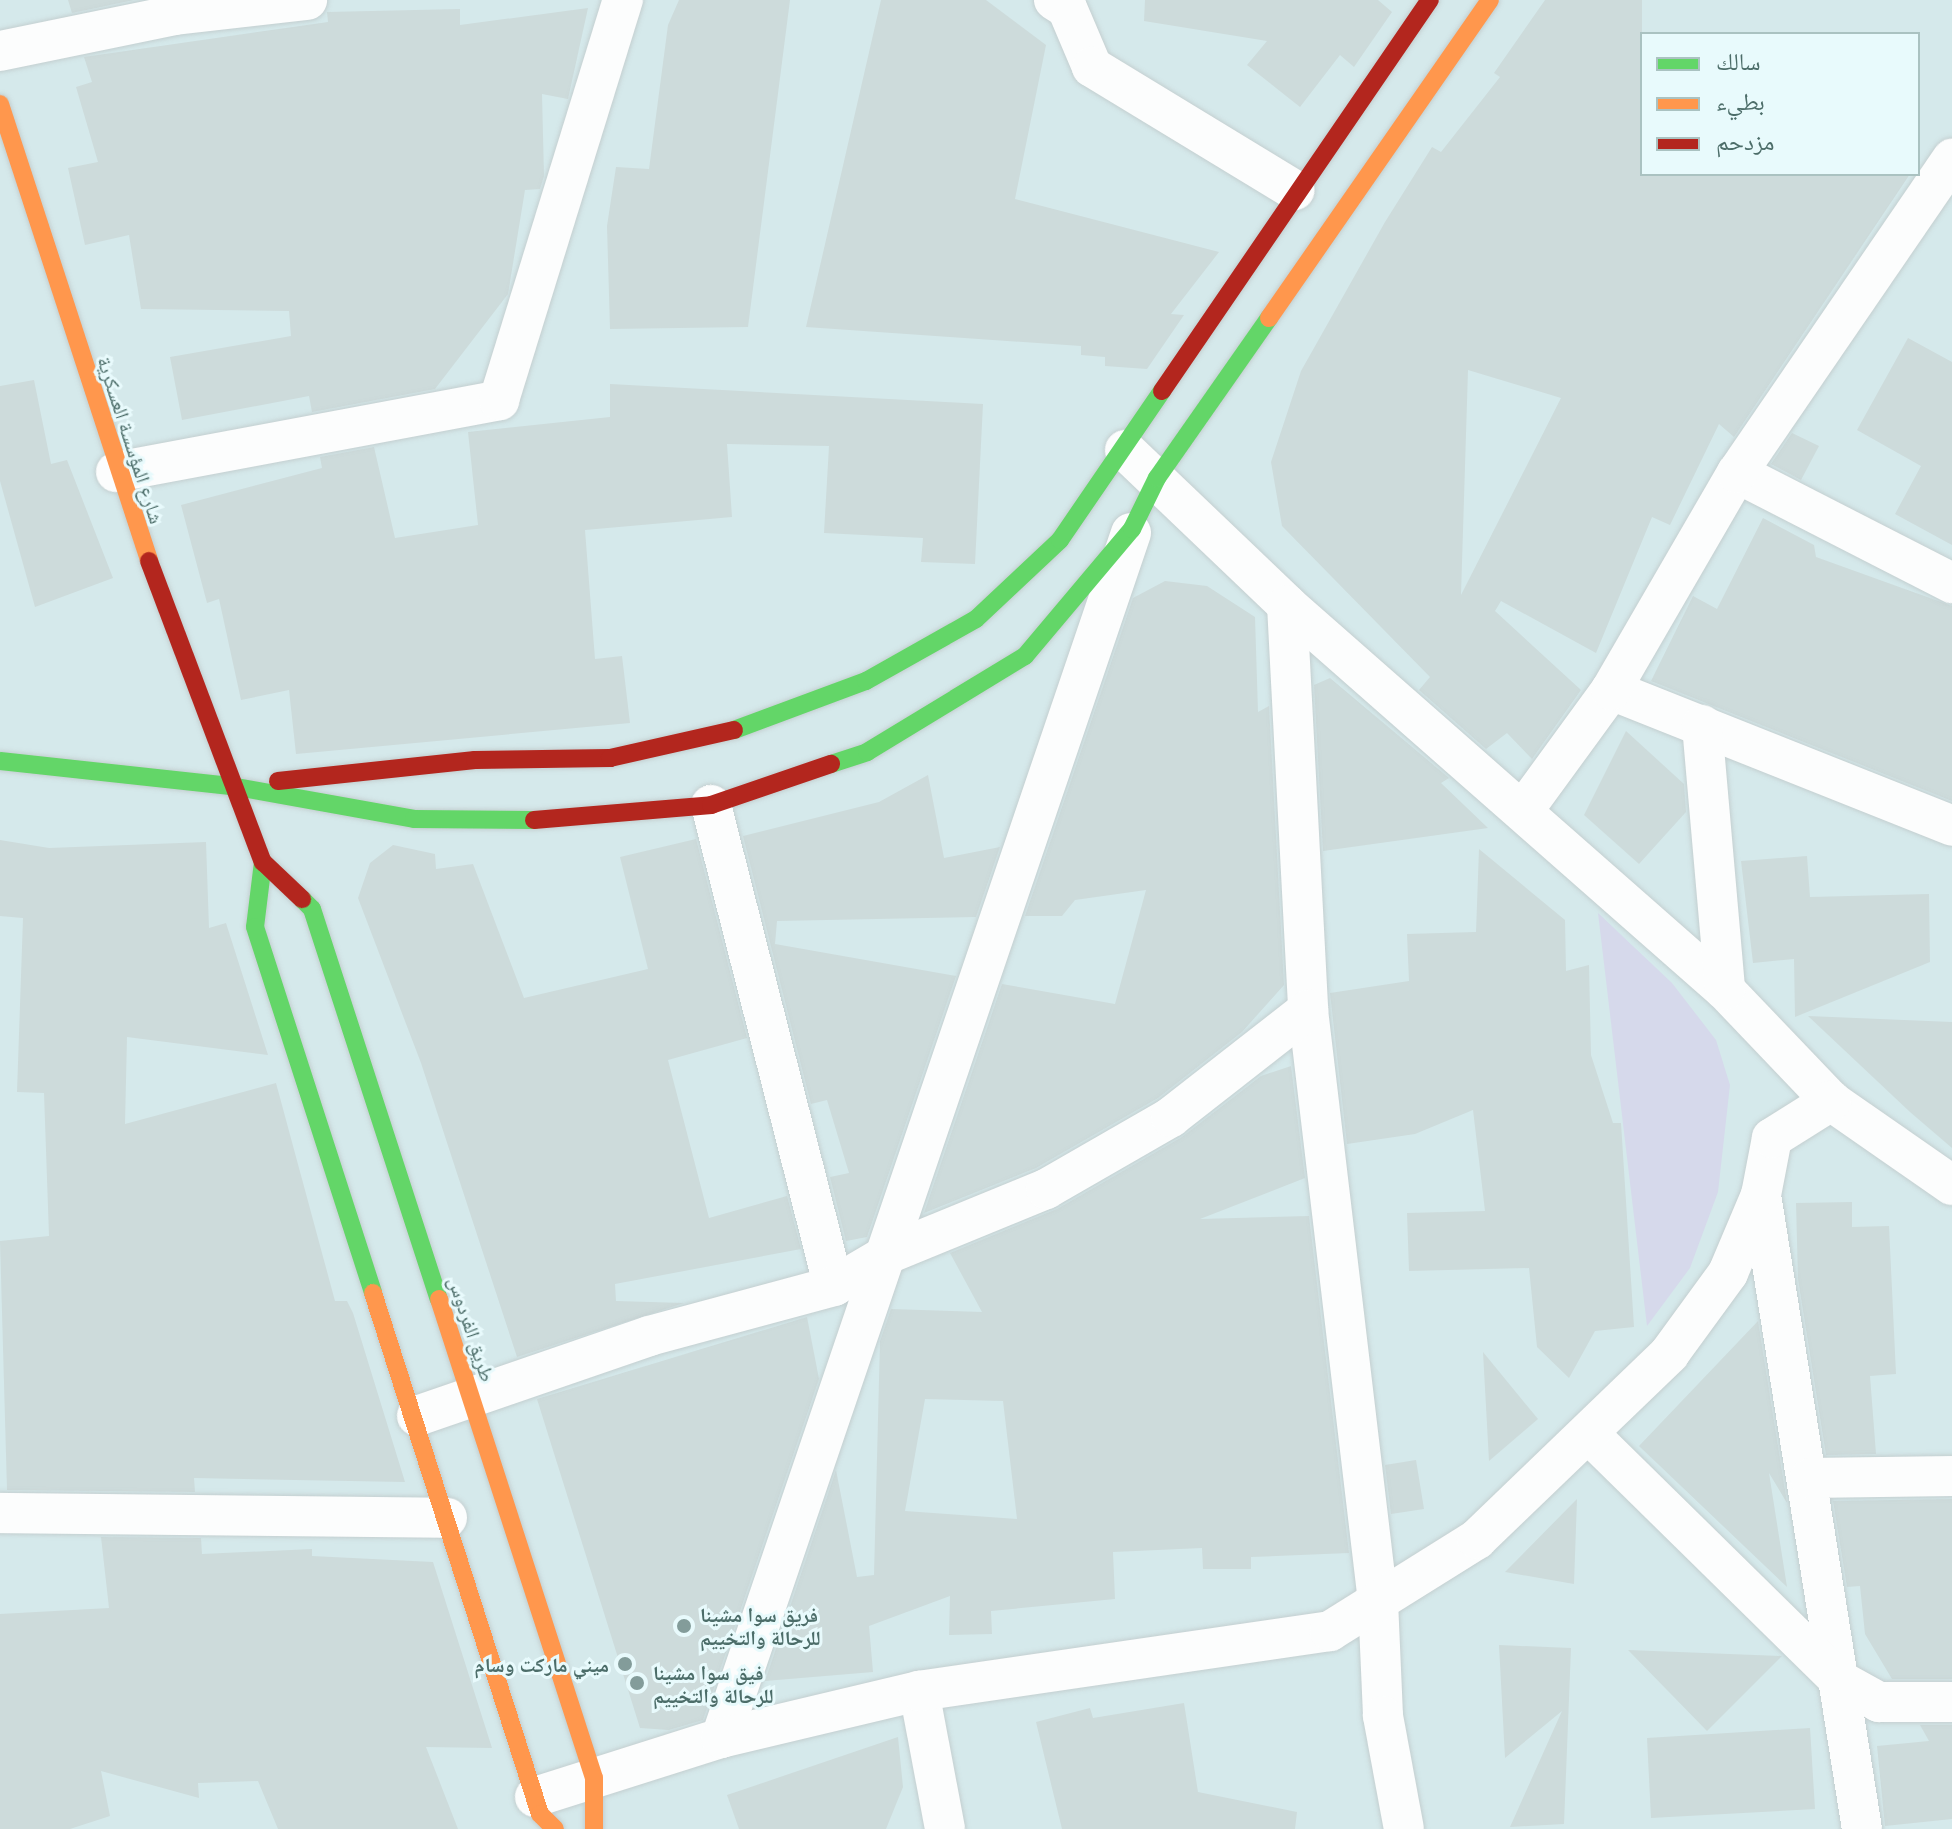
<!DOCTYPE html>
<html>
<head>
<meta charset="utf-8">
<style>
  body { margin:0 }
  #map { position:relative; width:1952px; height:1829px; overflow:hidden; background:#e8f2f4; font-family:"Noto Sans","Noto Naskh Arabic",sans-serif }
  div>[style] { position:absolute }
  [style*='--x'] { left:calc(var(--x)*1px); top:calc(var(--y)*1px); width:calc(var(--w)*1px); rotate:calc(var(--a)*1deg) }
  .residential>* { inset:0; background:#d5e9eb }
  .green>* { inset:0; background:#d6d9eb }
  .building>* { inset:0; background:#cddbdb }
  .roads { filter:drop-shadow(0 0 2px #c4cfd0) drop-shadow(0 0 2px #c4cfd0) }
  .street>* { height:40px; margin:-20px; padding:0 20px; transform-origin:20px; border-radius:20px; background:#fcfdfd }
  .fast>* { height:18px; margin:-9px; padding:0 9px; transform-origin:9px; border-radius:9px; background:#63d668 }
  .slow>* { height:18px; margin:-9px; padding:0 9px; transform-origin:9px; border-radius:9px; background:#ff974d }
  .jam>* { height:18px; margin:-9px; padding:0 9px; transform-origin:9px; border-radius:9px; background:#b3261e }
  .dots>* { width:22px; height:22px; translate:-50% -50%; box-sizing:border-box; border:4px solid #e8fafc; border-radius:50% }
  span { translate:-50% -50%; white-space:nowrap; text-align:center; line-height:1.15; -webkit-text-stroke:6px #e8fafc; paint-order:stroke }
  .street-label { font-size:20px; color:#4c6d69 }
  .poi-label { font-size:20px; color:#4c6d69; font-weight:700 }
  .left { translate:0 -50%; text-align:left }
  .right { translate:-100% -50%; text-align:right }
  .legend { position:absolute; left:1640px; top:32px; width:280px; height:144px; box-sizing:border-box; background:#e8fafc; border:2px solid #aac2c1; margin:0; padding:10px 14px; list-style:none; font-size:24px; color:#4c6d69 }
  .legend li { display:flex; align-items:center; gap:16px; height:40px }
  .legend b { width:40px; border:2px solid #aac2c1 }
</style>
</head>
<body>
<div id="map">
  <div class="residential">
    <i style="clip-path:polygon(evenodd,0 0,1952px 0,1952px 1829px,0 1829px,0 0,1642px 34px,1918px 34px,1918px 174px,1642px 174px,1642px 34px)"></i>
  </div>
  <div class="green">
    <i style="clip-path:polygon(1598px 913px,1672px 983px,1716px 1040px,1730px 1085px,1718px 1192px,1690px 1268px,1647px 1326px)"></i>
  </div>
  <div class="building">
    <i style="clip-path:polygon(68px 0,134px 0,72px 13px)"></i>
    <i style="clip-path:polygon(679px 0,790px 0,748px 327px,610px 329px,607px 226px,616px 167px,649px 169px,668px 25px)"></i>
    <i style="clip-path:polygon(881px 0,986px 0,1046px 45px,1015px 199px,1219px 252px,1171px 314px,1184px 315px,1147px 369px,1105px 366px,1105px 357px,1081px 355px,1081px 346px,806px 327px)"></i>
    <i style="clip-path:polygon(1145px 0,1378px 0,1392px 12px,1354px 67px,1340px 55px,1300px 107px,1247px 65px,1267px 41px,1144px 21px)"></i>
    <i style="clip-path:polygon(evenodd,1545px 0,1642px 0,1642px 174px,1910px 174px,1734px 437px,1719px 424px,1670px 525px,1652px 517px,1596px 653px,1501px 601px,1495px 611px,1581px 690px,1532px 759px,1507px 733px,1486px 749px,1419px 690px,1430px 677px,1282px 526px,1271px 462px,1301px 371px,1385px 222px,1432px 147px,1441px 152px,1500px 77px,1494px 73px,1545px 0,1468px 370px,1561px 398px,1461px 595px,1468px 370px)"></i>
    <i style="clip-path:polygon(588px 8px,568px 99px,542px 94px,544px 176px,540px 189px,525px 190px,508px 294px,435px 389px,312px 412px,309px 396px,182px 420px,170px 357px,291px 336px,289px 311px,141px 309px,129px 235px,85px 245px,68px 168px,98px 162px,76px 87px,92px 82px,84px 57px,328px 22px,327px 12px,460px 9px,460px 25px)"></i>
    <i style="clip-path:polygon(1908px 338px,1952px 362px,1952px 545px,1895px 514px,1921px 466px,1857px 430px)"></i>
    <i style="clip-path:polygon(34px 380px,51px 464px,67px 460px,113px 578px,35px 607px,0 481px,0 386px)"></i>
    <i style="clip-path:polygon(610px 384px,983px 404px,975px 564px,921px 562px,923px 538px,824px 533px,829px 446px,727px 444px,732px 517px,585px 530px,595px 659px,622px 656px,630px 723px,296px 754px,289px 690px,241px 700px,219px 599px,207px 603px,181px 505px,322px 468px,320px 457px,374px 447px,395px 538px,478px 525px,468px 432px,610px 417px)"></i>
    <i style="clip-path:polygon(1792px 433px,1819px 446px,1801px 480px,1771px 464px)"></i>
    <i style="clip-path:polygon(1763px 518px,1814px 545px,1816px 557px,1952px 606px,1952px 801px,1651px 681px,1693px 596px,1717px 609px)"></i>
    <i style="clip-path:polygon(1165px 581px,1207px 586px,1255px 617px,1258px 712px,1269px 706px,1284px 985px,1242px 1032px,1158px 1098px,1036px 1168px,924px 1213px,1002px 984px,1115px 1004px,1146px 890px,1075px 900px,1062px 916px,1025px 916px,1133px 598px)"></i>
    <i style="clip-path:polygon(1330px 678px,1449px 778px,1441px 783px,1488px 828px,1323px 851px,1314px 685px)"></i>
    <i style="clip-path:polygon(1626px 731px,1684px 784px,1686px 812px,1639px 864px,1584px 815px)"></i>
    <i style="clip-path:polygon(928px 775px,944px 858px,1000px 847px,976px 917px,777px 921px,775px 944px,956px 976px,867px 1237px,846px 1241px,830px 1177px,849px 1173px,827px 1100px,811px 1104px,743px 836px,879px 802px)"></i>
    <i style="clip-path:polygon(696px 839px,747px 1038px,668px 1060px,709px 1218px,787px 1196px,801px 1249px,615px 1284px,616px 1301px,684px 1303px,517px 1357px,421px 1063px,358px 898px,370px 863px,393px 845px,435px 854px,436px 869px,473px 864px,524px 998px,648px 969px,620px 857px)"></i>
    <i style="clip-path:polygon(0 840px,49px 848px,206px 842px,209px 928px,226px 923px,268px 1055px,127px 1037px,125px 1124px,276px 1083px,335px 1301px,347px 1301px,353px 1313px,405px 1482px,194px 1478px,195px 1492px,7px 1490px,0 1241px,49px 1236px,44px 1093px,17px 1092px,23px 918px,0 916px)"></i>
    <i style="clip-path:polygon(1479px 849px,1565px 920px,1566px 971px,1589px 965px,1591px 1055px,1613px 1123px,1621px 1123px,1634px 1327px,1595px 1331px,1569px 1378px,1537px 1347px,1529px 1268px,1409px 1271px,1407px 1213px,1485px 1211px,1473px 1110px,1415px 1134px,1347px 1144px,1330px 993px,1409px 981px,1407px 934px,1476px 932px)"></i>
    <i style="clip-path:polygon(1807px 856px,1810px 897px,1929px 894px,1930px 962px,1795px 1017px,1794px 959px,1753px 963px,1741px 861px)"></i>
    <i style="clip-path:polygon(1808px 1016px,1952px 1022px,1952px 1148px,1910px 1112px)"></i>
    <i style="clip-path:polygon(evenodd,1291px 1066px,1305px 1178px,1200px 1219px,1309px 1216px,1349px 1553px,1251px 1557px,1251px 1569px,1203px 1569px,1202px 1548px,1113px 1552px,1115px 1599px,991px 1611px,992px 1634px,949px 1635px,950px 1596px,869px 1626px,873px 1672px,765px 1681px,836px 1470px,857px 1577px,874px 1575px,880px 1341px,891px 1309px,982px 1312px,950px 1253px,1057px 1209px,1182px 1137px,1261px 1076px,1291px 1066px,925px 1399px,1003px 1401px,1017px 1519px,905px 1511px,925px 1399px)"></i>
    <i style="clip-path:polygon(1852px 1202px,1852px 1227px,1889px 1226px,1896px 1374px,1870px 1376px,1876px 1454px,1826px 1455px,1798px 1279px,1796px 1203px)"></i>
    <i style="clip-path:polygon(807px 1317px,819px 1379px,703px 1720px,669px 1730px,640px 1728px,537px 1399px)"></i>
    <i style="clip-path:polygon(1758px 1321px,1787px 1503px,1769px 1473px,1787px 1587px,1639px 1446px)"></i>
    <i style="clip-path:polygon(1483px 1352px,1538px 1419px,1489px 1461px)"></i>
    <i style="clip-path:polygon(1416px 1460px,1424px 1509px,1391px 1514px,1385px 1465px)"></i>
    <i style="clip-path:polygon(1577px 1499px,1574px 1584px,1505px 1572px)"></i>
    <i style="clip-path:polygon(1952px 1499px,1952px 1679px,1892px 1679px,1865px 1634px,1860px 1586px,1847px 1587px,1833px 1501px)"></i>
    <i style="clip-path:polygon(101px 1537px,201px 1538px,202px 1554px,312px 1549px,312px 1556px,433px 1562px,492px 1748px,426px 1747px,458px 1829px,278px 1829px,258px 1781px,198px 1783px,199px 1798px,101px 1771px,110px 1816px,70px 1829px,0 1829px,0 1614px,109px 1608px)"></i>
    <i style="clip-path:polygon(1499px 1645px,1571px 1648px,1564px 1824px,1510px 1827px,1562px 1711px,1505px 1758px)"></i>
    <i style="clip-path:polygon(1628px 1650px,1782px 1656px,1707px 1731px)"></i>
    <i style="clip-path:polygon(1184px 1703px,1198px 1792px,1297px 1812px,1295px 1829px,1062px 1829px,1036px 1722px,1090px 1708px,1093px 1718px)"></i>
    <i style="clip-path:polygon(1920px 1725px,1952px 1725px,1952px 1819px,1885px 1826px,1877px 1746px,1929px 1741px)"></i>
    <i style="clip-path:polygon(1810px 1728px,1815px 1809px,1651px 1818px,1647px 1738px)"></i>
    <i style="clip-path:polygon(898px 1737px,903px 1787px,886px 1829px,739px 1829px,727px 1795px)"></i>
  </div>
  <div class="roads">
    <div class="street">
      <i style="--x:1054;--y:0;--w:15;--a:32"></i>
      <i style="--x:1067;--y:8;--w:64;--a:67"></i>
      <i style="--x:1092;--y:67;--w:237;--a:31.3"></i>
      <i style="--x:0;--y:51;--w:179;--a:-11.6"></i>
      <i style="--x:175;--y:15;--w:133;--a:-6.5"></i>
      <i style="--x:1125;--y:450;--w:224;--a:43.7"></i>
      <i style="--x:1287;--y:605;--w:583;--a:41.32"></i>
      <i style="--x:1725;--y:990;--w:153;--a:46.3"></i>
      <i style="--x:1831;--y:1101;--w:147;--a:34.8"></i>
      <i style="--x:116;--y:472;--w:390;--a:-10.6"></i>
      <i style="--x:499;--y:400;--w:419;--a:-72.8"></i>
      <i style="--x:1737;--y:473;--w:242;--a:27.1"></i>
      <i style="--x:1287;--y:605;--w:406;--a:87"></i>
      <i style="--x:1308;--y:1010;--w:595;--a:83.25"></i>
      <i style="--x:1378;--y:1601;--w:115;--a:87.5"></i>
      <i style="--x:1383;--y:1716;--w:115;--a:79.5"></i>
      <i style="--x:1611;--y:690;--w:367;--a:21.7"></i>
      <i style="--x:1702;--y:725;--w:266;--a:85"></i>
      <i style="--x:711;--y:805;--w:496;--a:75.7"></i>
      <i style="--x:1525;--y:808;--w:146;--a:-53.9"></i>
      <i style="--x:1611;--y:690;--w:251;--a:-59.9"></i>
      <i style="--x:1737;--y:473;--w:381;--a:-55.6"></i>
      <i style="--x:1761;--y:1195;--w:642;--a:80.95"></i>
      <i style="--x:417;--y:1416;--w:245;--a:-19"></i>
      <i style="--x:649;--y:1336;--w:192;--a:-15.1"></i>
      <i style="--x:834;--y:1286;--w:65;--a:-30.5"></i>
      <i style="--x:890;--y:1253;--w:169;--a:-22.3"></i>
      <i style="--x:1046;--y:1189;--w:144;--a:-29.9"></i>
      <i style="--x:1171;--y:1117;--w:174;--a:-38"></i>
      <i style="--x:1589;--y:1434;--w:351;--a:44.5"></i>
      <i style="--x:1839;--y:1680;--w:46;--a:28.8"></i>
      <i style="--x:1879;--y:1702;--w:73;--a:0"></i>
      <i style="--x:1810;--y:1478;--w:142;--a:-0.8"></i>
      <i style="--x:0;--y:1513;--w:447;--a:0.6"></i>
      <i style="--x:919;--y:1691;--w:140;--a:79.3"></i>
      <i style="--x:721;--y:1738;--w:1273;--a:-71.21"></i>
      <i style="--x:535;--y:1797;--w:195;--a:-17.6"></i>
      <i style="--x:721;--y:1738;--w:204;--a:-13.4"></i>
      <i style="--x:919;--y:1691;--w:415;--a:-8.3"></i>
      <i style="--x:1330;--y:1631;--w:173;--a:-32"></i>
      <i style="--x:1477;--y:1539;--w:267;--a:-43.9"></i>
      <i style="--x:1669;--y:1354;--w:100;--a:-53.9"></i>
      <i style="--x:1728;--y:1273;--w:85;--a:-67.1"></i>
      <i style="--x:1761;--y:1195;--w:58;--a:-79.1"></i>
      <i style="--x:1772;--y:1138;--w:70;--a:-32.1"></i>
    </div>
    <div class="fast">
      <i style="--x:734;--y:730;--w:141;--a:-20.4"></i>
      <i style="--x:866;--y:681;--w:126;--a:-29.4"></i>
      <i style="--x:976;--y:619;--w:115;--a:-43.2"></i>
      <i style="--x:1060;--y:540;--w:181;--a:-55.6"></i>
      <i style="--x:0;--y:761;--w:232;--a:6.2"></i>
      <i style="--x:231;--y:786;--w:186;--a:10.2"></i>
      <i style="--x:414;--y:819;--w:120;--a:0.5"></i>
      <i style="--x:831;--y:764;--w:38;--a:-18"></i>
      <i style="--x:867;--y:752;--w:185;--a:-31.3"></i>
      <i style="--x:1025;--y:656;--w:166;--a:-49.9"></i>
      <i style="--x:1132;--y:529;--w:57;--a:-63.9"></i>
      <i style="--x:1157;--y:478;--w:195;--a:-55"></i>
      <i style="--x:263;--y:862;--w:65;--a:97"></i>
      <i style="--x:255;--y:927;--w:385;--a:72.1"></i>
      <i style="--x:302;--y:899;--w:14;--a:45"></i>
      <i style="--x:312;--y:909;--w:410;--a:72"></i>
    </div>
    <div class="slow">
      <i style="--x:0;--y:104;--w:481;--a:71.9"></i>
      <i style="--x:1269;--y:318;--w:387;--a:-55.2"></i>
      <i style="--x:373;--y:1293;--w:547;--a:72.23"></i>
      <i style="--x:540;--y:1814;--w:21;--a:45"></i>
      <i style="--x:439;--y:1299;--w:503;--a:72.07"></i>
      <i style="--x:594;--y:1778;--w:51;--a:90"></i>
    </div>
    <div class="jam">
      <i style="--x:1162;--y:391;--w:474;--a:-55.6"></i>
      <i style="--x:149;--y:561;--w:322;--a:69.3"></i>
      <i style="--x:263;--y:862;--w:54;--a:43.5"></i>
      <i style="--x:278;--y:781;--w:198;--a:-6.1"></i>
      <i style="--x:475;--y:760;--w:135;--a:-0.8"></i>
      <i style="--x:610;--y:758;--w:127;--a:-12.7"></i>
      <i style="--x:534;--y:820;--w:178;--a:-4.8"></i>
      <i style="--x:711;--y:805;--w:127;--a:-18.9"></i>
    </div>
  </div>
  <div class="dots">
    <i style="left:684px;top:1626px;background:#839c9a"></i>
    <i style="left:625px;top:1664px;background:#839c9a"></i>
    <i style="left:637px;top:1683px;background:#839c9a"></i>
  </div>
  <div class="street-label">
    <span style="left:131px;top:440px;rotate:72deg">شارع المؤسسة العسكرية</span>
    <span style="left:472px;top:1329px;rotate:72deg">طريق الفردوس</span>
  </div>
  <div class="poi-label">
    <span class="left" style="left:700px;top:1626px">فريق سوا مشينا<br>للرحالة والتخييم</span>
    <span class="right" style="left:609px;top:1664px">ميني ماركت وسام</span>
    <span class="left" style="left:653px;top:1684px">فيق سوا مشينا<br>للرحالة والتخييم</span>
  </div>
  <ul class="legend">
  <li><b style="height:10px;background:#63d668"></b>سالك</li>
  <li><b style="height:10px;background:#ff974d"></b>بطيء</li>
  <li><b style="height:10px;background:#b3261e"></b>مزدحم</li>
  </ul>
</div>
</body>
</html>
